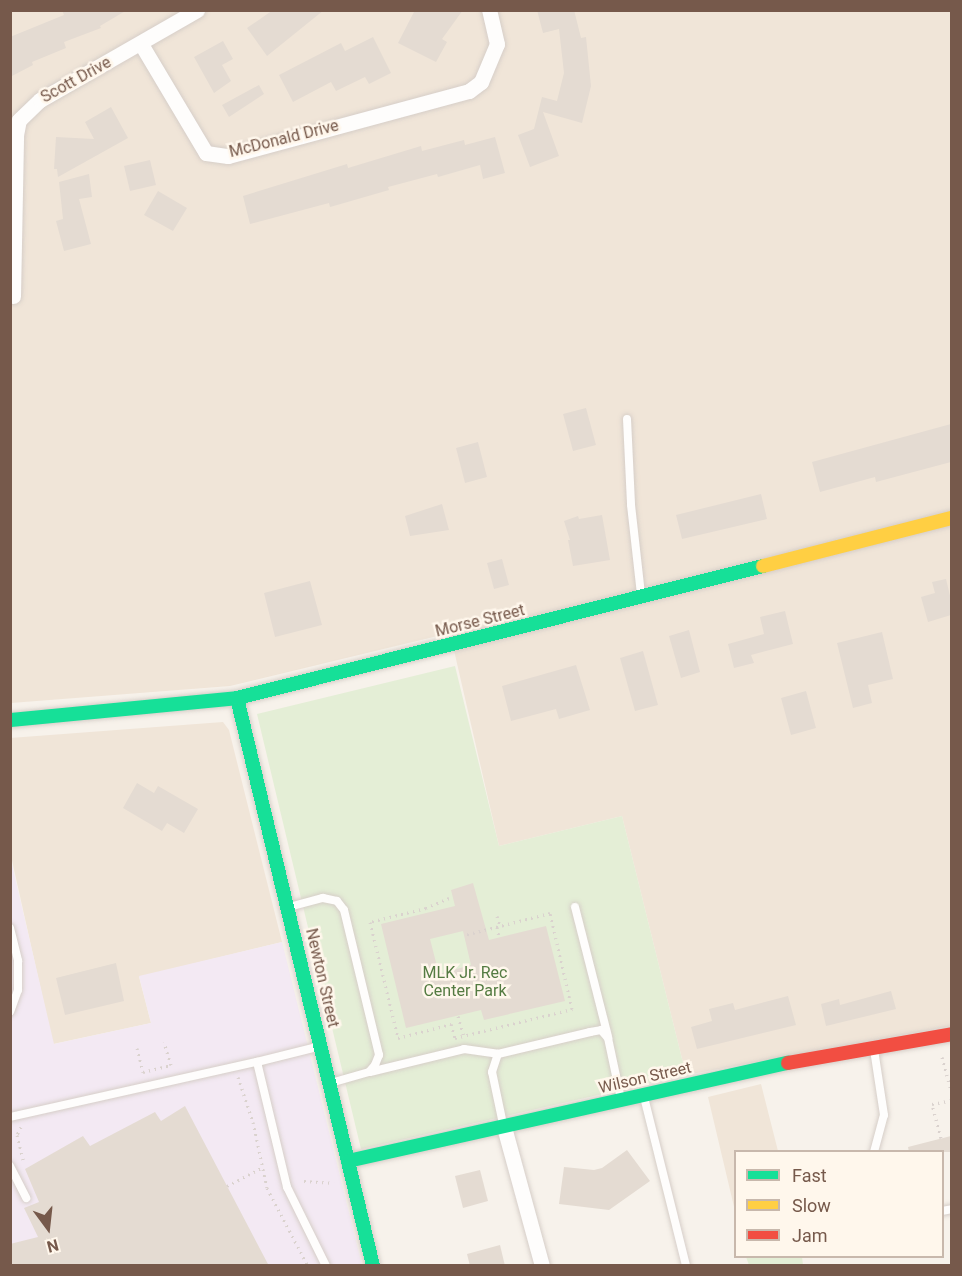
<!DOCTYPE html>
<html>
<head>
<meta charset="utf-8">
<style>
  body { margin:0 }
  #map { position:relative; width:962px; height:1276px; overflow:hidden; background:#f7f2eb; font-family:Roboto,sans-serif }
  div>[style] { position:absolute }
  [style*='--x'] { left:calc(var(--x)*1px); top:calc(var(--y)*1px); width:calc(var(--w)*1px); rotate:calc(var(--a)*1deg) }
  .residential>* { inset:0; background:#f0e5d8 }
  .education>* { inset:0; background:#f3e9f3 }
  .green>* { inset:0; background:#e4eed6 }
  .building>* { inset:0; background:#e4dbd2 }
  .path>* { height:3px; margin-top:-1.5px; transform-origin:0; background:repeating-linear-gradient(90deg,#dad2ce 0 1.5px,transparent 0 6px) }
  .roads { filter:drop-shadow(0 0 2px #d6cec8) drop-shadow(0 0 2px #d6cec8) }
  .lane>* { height:8px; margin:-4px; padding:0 4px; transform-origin:4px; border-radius:4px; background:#fefdfc }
  .street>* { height:15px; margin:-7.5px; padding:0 7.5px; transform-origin:7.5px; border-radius:7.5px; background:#fefdfc }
  .fast>* { height:14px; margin:-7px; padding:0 7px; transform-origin:7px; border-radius:7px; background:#16e098 }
  .slow>* { height:14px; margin:-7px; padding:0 7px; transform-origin:7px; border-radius:7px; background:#ffcf43 }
  .jam>* { height:14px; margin:-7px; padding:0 7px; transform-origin:7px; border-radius:7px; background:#f24e42 }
  span { translate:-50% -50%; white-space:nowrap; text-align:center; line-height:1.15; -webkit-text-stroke:5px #fff7ec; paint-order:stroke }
  .street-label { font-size:16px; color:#76594b }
  .park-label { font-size:16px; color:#547b42 }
  .frame { position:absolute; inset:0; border:12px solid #76594b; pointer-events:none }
  .legend { position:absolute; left:734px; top:1150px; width:210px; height:108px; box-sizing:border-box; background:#fff7ec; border:2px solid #c8b8ac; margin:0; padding:8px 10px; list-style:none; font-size:18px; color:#76594b }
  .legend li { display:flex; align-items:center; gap:12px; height:30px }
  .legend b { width:30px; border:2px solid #c8b8ac }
  .north { position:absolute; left:18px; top:1198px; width:60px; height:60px; -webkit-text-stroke:4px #fff7ec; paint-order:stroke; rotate:165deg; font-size:16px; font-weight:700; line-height:24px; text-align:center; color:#76594b }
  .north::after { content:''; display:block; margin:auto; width:21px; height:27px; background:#76594b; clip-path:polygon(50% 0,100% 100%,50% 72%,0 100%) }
</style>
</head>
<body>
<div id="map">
  <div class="residential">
    <i style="clip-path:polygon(11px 11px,951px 11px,951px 1026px,686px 1075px,622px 816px,499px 846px,450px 633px,230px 686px,11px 703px)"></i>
    <i style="clip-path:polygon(223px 722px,229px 730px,282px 942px,139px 977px,151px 1023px,53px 1044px,11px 856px,10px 738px)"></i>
    <i style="clip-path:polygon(761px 1084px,778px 1151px,736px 1152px,735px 1211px,708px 1097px)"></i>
  </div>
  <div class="education">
    <i style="clip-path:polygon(10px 856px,54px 1044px,151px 1023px,139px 976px,282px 942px,362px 1265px,11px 1265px)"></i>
  </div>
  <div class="green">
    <i style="clip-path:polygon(455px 666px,499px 846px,622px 816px,686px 1075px,361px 1149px,257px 714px)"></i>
    <i style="clip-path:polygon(746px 1257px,802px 1257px,803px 1265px,749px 1265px)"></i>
  </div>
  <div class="building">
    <i style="clip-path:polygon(62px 10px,127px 10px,100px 26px,101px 28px,64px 42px,66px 48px,32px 62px,33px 65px,10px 77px,10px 37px,64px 15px)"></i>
    <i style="clip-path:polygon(273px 10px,324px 10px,267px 56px,247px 28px)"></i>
    <i style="clip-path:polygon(415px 10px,463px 10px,442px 39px,447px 42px,436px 62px,398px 43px)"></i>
    <i style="clip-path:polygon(537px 10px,574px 10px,581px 38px,586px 37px,591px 86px,582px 123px,543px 112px,559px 156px,530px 167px,518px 135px,534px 129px,542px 97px,557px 101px,564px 73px,559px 29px,543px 33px)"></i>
    <i style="clip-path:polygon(373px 37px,391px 73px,369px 84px,365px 77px,336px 91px,331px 82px,293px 102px,279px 75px,341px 43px,345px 51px)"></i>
    <i style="clip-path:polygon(223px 41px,233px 59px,222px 65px,231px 81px,214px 93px,194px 57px)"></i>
    <i style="clip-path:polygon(259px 85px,264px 94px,229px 117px,222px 105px)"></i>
    <i style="clip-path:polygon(111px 107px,128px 138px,58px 177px,57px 169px,54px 169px,56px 137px,94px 139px,85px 122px)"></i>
    <i style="clip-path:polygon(495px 137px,505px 173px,483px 179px,480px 165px,438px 177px,437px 174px,388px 187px,389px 190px,351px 201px,330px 207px,329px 203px,250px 224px,243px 196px,347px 164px,348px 168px,421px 146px,422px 151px,464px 140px,465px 145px)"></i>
    <i style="clip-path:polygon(150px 160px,156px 185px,130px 191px,124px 166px)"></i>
    <i style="clip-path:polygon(89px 174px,92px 197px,79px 199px,91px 244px,64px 251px,56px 221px,63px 219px,59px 182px)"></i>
    <i style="clip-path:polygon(158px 191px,187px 208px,173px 231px,144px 215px)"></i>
    <i style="clip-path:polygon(586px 408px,596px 445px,573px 451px,563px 414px)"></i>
    <i style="clip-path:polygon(951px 424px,951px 462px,876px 482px,875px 477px,820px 492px,812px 462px)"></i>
    <i style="clip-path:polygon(478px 442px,487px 477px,465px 483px,456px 448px)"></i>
    <i style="clip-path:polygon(761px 494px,767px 519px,682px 539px,676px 515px)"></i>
    <i style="clip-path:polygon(442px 504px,449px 530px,410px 536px,405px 516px)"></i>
    <i style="clip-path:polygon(602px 515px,610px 560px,573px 566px,568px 540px,570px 540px,564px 521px,578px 516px,579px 519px)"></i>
    <i style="clip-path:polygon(502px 559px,509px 585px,494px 589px,487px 563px)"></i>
    <i style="clip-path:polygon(946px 579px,951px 600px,951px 615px,928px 622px,921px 597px,935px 593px,932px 582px)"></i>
    <i style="clip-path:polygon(310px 581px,322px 625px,275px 637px,264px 593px)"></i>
    <i style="clip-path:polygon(785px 611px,793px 644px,751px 655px,754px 663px,734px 668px,728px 644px,764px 634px,760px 617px)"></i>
    <i style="clip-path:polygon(689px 630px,700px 672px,681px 678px,669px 636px)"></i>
    <i style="clip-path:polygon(882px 632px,893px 679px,868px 685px,872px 703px,853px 708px,837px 643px)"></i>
    <i style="clip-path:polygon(643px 651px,658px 705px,635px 711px,620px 658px)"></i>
    <i style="clip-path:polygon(576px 665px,590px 710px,559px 719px,556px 709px,511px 721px,502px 686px)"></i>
    <i style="clip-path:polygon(806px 691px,816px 728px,791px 735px,781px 698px)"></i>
    <i style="clip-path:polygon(137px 783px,154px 793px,158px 786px,198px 809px,184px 833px,167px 823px,162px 831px,123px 808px)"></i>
    <i style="clip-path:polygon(evenodd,473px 883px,489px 940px,546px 926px,565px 1001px,484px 1020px,481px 1010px,406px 1028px,381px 924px,455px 906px,451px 890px,473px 883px,463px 931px,471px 965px,439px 974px,430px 939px,463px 931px)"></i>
    <i style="clip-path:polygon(116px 963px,124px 1001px,65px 1015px,56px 978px)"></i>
    <i style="clip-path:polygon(891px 991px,896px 1009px,826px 1026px,821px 1004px,839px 999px,840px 1005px)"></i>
    <i style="clip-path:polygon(788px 996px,796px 1025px,697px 1049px,691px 1027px,712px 1021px,709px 1009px,733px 1003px,735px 1010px)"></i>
    <i style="clip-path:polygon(185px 1106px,269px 1266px,10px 1266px,10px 1244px,38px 1237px,24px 1208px,39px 1202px,25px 1169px,83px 1136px,90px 1146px,155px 1112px,161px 1121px)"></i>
    <i style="clip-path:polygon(951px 1136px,951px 1152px,909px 1152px,908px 1147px)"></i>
    <i style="clip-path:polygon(627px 1150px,650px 1181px,609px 1210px,559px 1204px,564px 1167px,594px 1170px,602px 1168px)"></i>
    <i style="clip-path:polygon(480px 1170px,488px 1201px,463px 1208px,455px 1176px)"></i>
    <i style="clip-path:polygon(500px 1245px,505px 1266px,470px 1266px,467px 1254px)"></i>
  </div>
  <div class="path">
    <i style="--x:449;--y:898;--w:25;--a:157"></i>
    <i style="--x:426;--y:908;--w:58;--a:166"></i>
    <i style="--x:370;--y:922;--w:119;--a:76.4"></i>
    <i style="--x:398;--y:1038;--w:55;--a:-14.8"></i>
    <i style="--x:451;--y:1024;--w:15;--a:74"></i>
    <i style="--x:455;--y:1038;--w:121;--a:-13.9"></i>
    <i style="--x:572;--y:1009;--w:98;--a:-102.9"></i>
    <i style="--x:550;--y:913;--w:88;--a:165.5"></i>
    <i style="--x:497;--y:916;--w:10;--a:73"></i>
    <i style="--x:497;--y:927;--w:10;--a:79"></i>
    <i style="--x:458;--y:1016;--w:22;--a:74"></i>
    <i style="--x:137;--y:1048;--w:25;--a:76"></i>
    <i style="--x:143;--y:1072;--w:29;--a:-14"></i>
    <i style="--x:171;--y:1065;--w:24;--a:-107"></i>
    <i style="--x:942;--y:1057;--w:39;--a:75"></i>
    <i style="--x:238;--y:1077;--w:47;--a:71.6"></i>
    <i style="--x:253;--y:1122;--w:67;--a:78"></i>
    <i style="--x:267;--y:1188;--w:88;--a:62.3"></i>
    <i style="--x:21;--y:1127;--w:9;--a:117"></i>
    <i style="--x:17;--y:1135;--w:29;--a:76"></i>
    <i style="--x:941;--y:1138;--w:35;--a:-105"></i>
    <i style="--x:932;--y:1104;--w:20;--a:-11"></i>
    <i style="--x:304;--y:1181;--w:30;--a:4"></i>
    <i style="--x:227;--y:1186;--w:41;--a:-27.8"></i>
  </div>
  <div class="roads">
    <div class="lane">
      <i style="--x:627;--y:419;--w:86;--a:87.3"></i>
      <i style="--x:631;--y:505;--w:90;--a:83.6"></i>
      <i style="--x:289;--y:907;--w:35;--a:-15"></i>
      <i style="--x:323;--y:898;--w:14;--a:12"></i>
      <i style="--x:337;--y:901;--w:11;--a:52"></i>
      <i style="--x:344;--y:910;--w:149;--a:76.4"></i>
      <i style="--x:379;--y:1055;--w:11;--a:112"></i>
      <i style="--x:375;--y:1065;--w:9;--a:131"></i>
      <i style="--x:369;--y:1072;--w:40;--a:164"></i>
      <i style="--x:575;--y:907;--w:133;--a:75.7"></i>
      <i style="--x:10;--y:928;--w:34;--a:76"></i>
      <i style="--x:18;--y:961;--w:29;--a:90"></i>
      <i style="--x:18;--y:990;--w:23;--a:110"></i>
      <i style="--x:317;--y:1047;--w:62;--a:166"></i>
      <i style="--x:257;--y:1062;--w:129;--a:76.5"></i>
      <i style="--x:287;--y:1187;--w:88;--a:63.7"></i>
      <i style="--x:370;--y:1072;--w:97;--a:-13.7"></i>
      <i style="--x:464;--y:1049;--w:34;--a:8"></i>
      <i style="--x:644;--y:1097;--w:174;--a:76"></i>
      <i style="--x:10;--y:1117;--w:253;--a:-12.6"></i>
      <i style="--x:503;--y:1124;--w:53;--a:-101.9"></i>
      <i style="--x:492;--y:1072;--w:19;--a:-72"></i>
      <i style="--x:498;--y:1054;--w:95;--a:-13.4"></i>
      <i style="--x:590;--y:1032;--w:11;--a:-10"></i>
      <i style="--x:601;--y:1030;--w:11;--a:49"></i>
      <i style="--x:608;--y:1038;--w:62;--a:78"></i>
      <i style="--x:874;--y:1152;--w:38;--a:-75"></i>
      <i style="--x:884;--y:1115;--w:66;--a:-98.7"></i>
      <i style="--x:10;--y:1166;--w:36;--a:63"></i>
      <i style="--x:942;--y:1211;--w:10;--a:-11"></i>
    </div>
    <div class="street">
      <i style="--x:141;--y:44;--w:127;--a:59.2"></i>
      <i style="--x:206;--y:153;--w:22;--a:8"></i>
      <i style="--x:228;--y:156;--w:250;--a:-15.1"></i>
      <i style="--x:469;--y:91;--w:15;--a:-37"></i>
      <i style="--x:481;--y:82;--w:41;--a:-67.2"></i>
      <i style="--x:497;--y:44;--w:35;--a:-103"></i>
      <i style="--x:13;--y:296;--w:161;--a:-88.9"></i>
      <i style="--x:16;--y:135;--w:15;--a:-79"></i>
      <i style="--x:19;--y:120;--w:29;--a:-44"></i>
      <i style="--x:40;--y:100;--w:181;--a:-29.8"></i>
      <i style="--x:504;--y:1127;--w:144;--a:74.7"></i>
    </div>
    <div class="fast">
      <i style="--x:237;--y:698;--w:584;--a:76.53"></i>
      <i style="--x:10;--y:720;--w:228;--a:-5.5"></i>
      <i style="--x:237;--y:698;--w:542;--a:-14.09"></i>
      <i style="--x:348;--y:1161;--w:451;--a:-12.6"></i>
    </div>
    <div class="slow">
      <i style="--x:763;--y:566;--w:195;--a:-14.3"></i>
    </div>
    <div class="jam">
      <i style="--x:788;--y:1063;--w:167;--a:-10"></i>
    </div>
  </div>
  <div class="street-label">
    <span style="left:76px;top:80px;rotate:-29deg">Scott Drive</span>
    <span style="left:284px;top:139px;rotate:-14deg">McDonald Drive</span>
    <span style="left:480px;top:621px;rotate:-14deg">Morse Street</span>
    <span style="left:322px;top:978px;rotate:77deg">Newton Street</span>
    <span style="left:645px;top:1078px;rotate:-13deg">Wilson Street</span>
  </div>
  <div class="park-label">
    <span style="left:465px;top:982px">MLK Jr. Rec<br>Center Park</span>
  </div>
  <div class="frame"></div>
  <ul class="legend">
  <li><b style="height:8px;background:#16e098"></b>Fast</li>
  <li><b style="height:8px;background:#ffcf43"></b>Slow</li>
  <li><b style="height:8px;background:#f24e42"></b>Jam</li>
  </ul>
  <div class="north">N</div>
</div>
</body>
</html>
